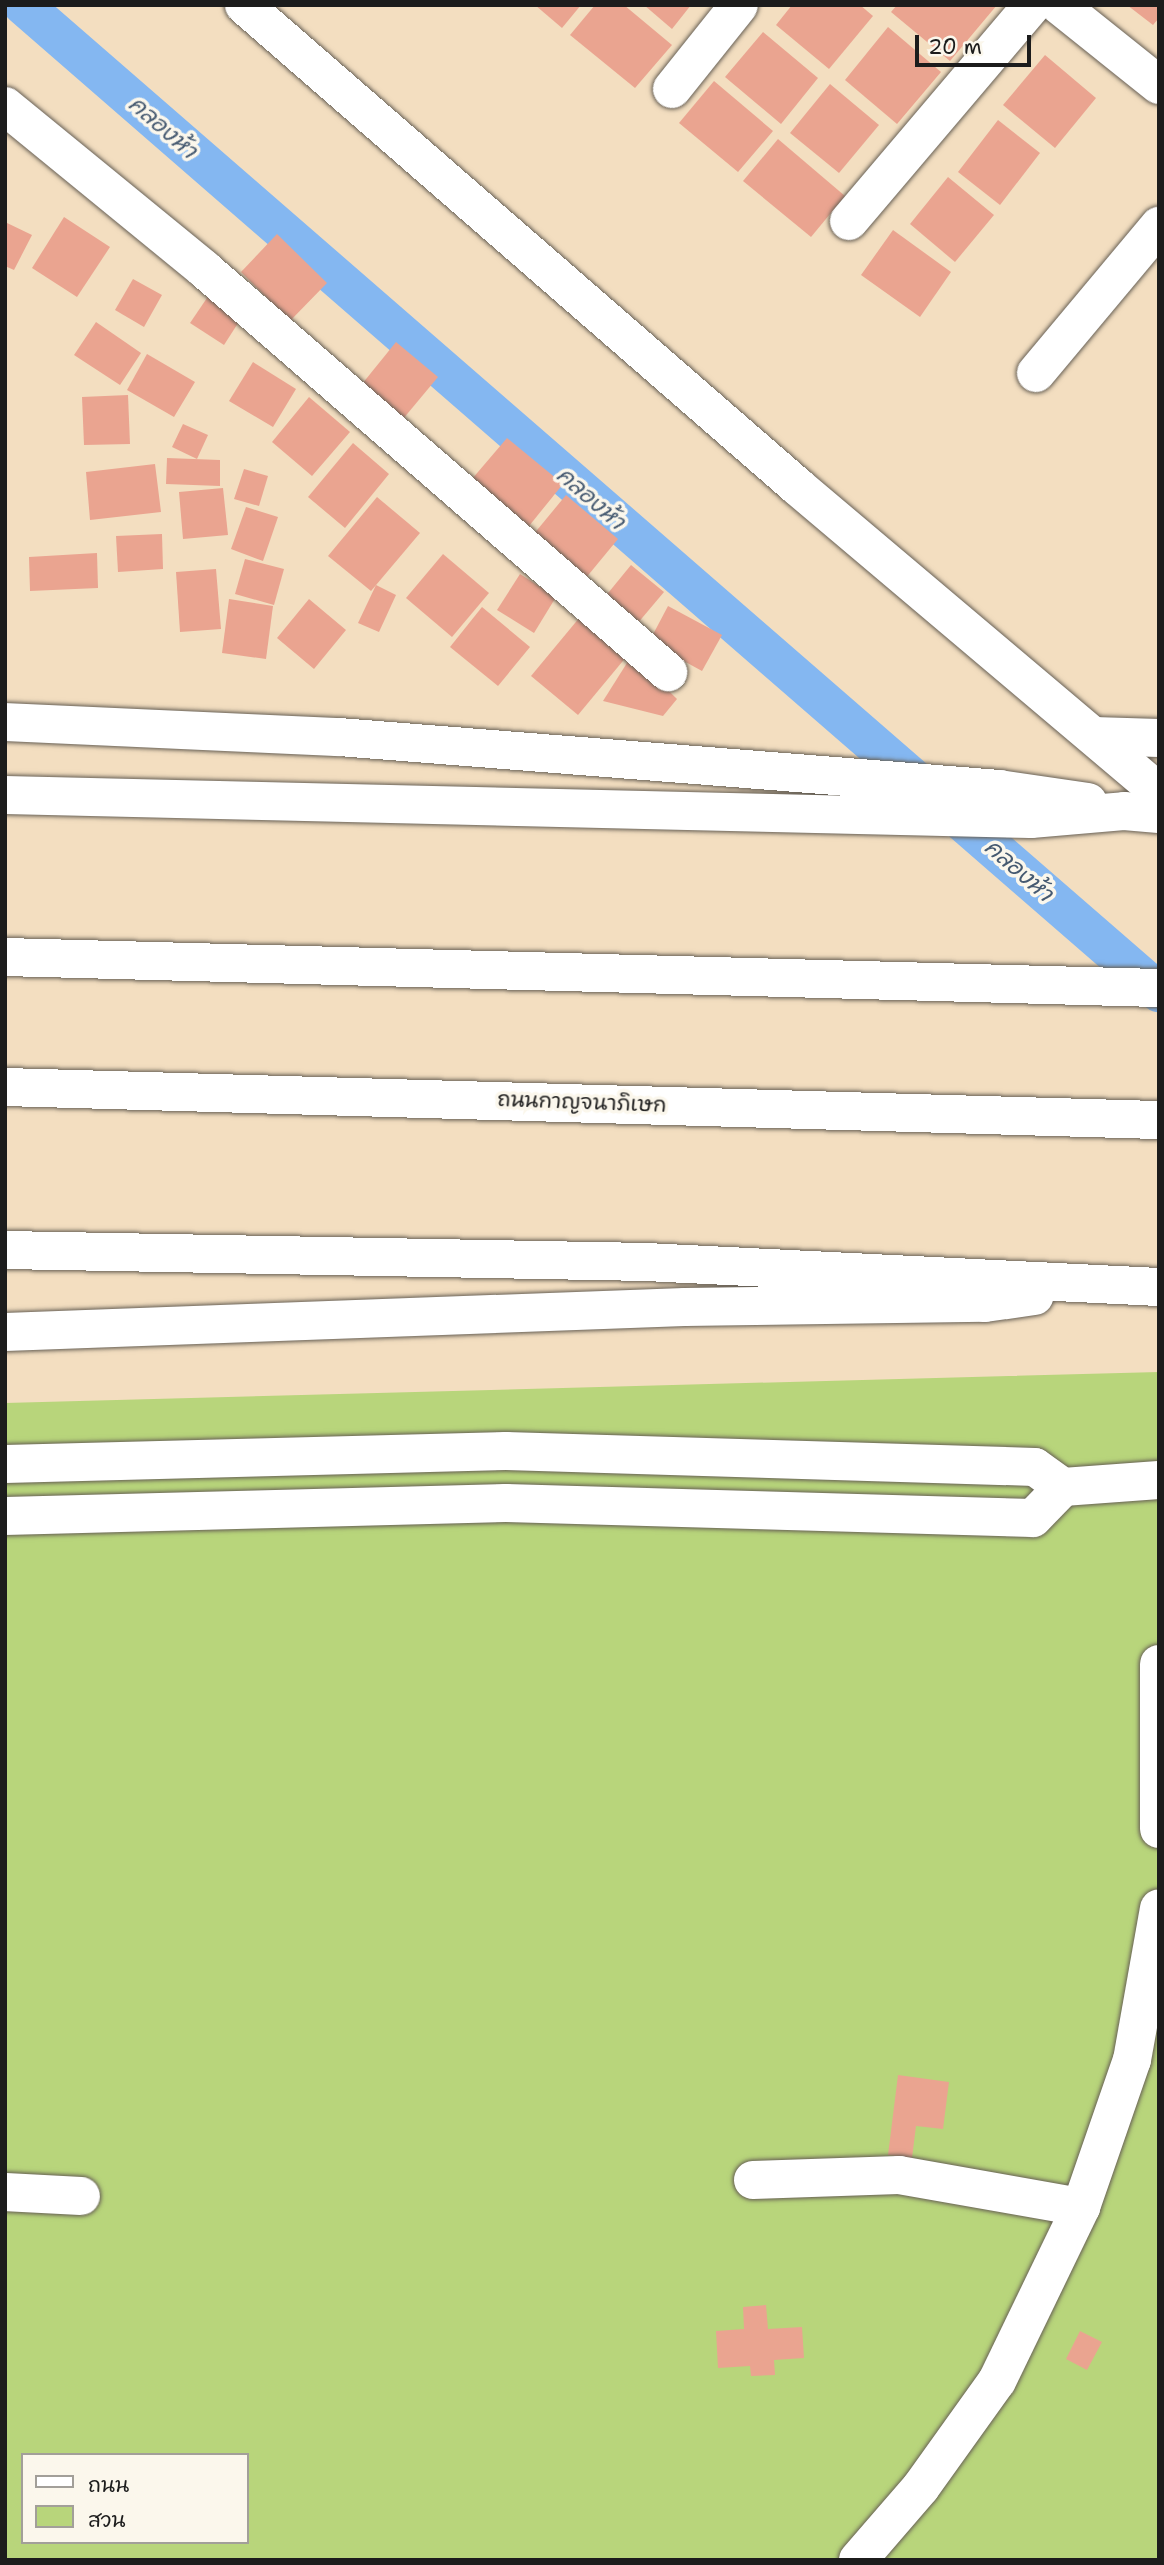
<!DOCTYPE html>
<html>
<head>
<meta charset="utf-8">
<style>
  body { margin:0 }
  #map { position:relative; width:1164px; height:2565px; overflow:hidden; background:#f3dec0; font-family:"Shantell Sans","Playpen Sans Thai",sans-serif }
  div>[style] { position:absolute }
  [style*='--x'] { left:calc(var(--x)*1px); top:calc(var(--y)*1px); width:calc(var(--w)*1px); rotate:calc(var(--a)*1deg) }
  .green>* { inset:0; background:#b8d57b }
  .canal>* { height:40px; margin:-20px; padding:0 20px; transform-origin:20px; border-radius:20px; background:#84b7f1 }
  .building>* { inset:0; background:#eaa490 }
  .roads { filter:drop-shadow(0 0 2px #676055) drop-shadow(0 0 2px #676055) }
  .minor>* { height:38px; margin:-19px; padding:0 19px; transform-origin:19px; border-radius:19px; background:#fff }
  .tertiary>* { height:38px; margin:-19px; padding:0 19px; transform-origin:19px; border-radius:19px; background:#fff }
  .secondary>* { height:38px; margin:-19px; padding:0 19px; transform-origin:19px; border-radius:19px; background:#fff }
  .motorway>* { height:38px; margin:-19px; padding:0 19px; transform-origin:19px; border-radius:19px; background:#fff }
  span { translate:-50% -50%; white-space:nowrap; text-align:center; line-height:1.15; -webkit-text-stroke:7px #fbf7ec; paint-order:stroke }
  .street-label { font-size:21px; color:#1c1c1c }
  .water-label { font-size:23px; color:#465a71; font-style:italic }
  .frame { position:absolute; inset:0; border:7px solid #1c1c1c; pointer-events:none }
  .legend { position:absolute; left:21px; top:2453px; width:228px; height:91px; box-sizing:border-box; background:#fbf7ec; border:2px solid #a29f99; margin:0; padding:9px 12px; list-style:none; font-size:21px; color:#1c1c1c }
  .legend li { display:flex; align-items:center; gap:14px; height:35px }
  .legend b { width:35px; border:2px solid #a29f99 }
  .scale { position:absolute; left:915px; top:35px; width:116px; height:32px; box-sizing:border-box; border:4px solid #1c1c1c; border-top:0; padding-left:9px; font-size:21px; line-height:24px; white-space:nowrap; color:#1c1c1c; -webkit-text-stroke:5px #fbf7ec; paint-order:stroke }
</style>
</head>
<body>
<div id="map">
  <div class="green">
    <i style="clip-path:polygon(evenodd,1159px 1372px,1159px 2560px,5px 2560px,5px 1403px,1159px 1372px,23px 2455px,247px 2455px,247px 2542px,23px 2542px,23px 2455px)"></i>
  </div>
  <div class="canal">
    <i style="--x:23;--y:5;--w:1505;--a:40.99"></i>
  </div>
  <div class="building">
    <i style="clip-path:polygon(535px 5px,581px 5px,562px 28px)"></i>
    <i style="clip-path:polygon(595px 5px,624px 5px,672px 45px,635px 88px,570px 35px)"></i>
    <i style="clip-path:polygon(644px 5px,691px 5px,672px 29px)"></i>
    <i style="clip-path:polygon(792px 5px,860px 5px,873px 16px,829px 69px,776px 25px)"></i>
    <i style="clip-path:polygon(897px 5px,997px 5px,950px 61px,891px 12px)"></i>
    <i style="clip-path:polygon(1127px 5px,1159px 5px,1159px 18px,1153px 25px)"></i>
    <i style="clip-path:polygon(888px 27px,941px 72px,897px 124px,845px 80px)"></i>
    <i style="clip-path:polygon(763px 32px,818px 78px,781px 124px,725px 77px)"></i>
    <i style="clip-path:polygon(1045px 55px,1096px 98px,1055px 148px,1003px 105px)"></i>
    <i style="clip-path:polygon(714px 81px,773px 131px,738px 172px,679px 123px)"></i>
    <i style="clip-path:polygon(830px 84px,879px 125px,839px 173px,790px 133px)"></i>
    <i style="clip-path:polygon(998px 120px,1040px 153px,1000px 205px,958px 172px)"></i>
    <i style="clip-path:polygon(778px 139px,845px 196px,811px 237px,743px 181px)"></i>
    <i style="clip-path:polygon(948px 177px,994px 215px,955px 262px,910px 224px)"></i>
    <i style="clip-path:polygon(64px 217px,110px 247px,77px 297px,32px 268px)"></i>
    <i style="clip-path:polygon(5px 222px,32px 235px,14px 270px,5px 266px)"></i>
    <i style="clip-path:polygon(893px 230px,951px 272px,920px 317px,861px 275px)"></i>
    <i style="clip-path:polygon(277px 234px,327px 283px,290px 321px,241px 272px)"></i>
    <i style="clip-path:polygon(133px 279px,162px 295px,144px 327px,115px 310px)"></i>
    <i style="clip-path:polygon(209px 295px,242px 317px,224px 345px,190px 323px)"></i>
    <i style="clip-path:polygon(96px 322px,141px 353px,120px 385px,74px 355px)"></i>
    <i style="clip-path:polygon(396px 342px,438px 377px,403px 419px,362px 384px)"></i>
    <i style="clip-path:polygon(147px 354px,195px 382px,174px 417px,127px 390px)"></i>
    <i style="clip-path:polygon(253px 362px,296px 389px,273px 427px,229px 401px)"></i>
    <i style="clip-path:polygon(128px 395px,130px 444px,84px 445px,82px 397px)"></i>
    <i style="clip-path:polygon(309px 397px,350px 432px,312px 476px,272px 442px)"></i>
    <i style="clip-path:polygon(183px 424px,208px 435px,197px 459px,172px 447px)"></i>
    <i style="clip-path:polygon(507px 438px,563px 484px,529px 526px,472px 479px)"></i>
    <i style="clip-path:polygon(353px 443px,389px 474px,345px 528px,308px 497px)"></i>
    <i style="clip-path:polygon(167px 458px,220px 460px,220px 486px,166px 484px)"></i>
    <i style="clip-path:polygon(155px 464px,161px 512px,90px 520px,86px 472px)"></i>
    <i style="clip-path:polygon(244px 469px,268px 476px,259px 506px,234px 499px)"></i>
    <i style="clip-path:polygon(223px 488px,228px 535px,183px 539px,179px 492px)"></i>
    <i style="clip-path:polygon(566px 495px,618px 539px,585px 579px,533px 535px)"></i>
    <i style="clip-path:polygon(377px 497px,420px 533px,371px 591px,328px 556px)"></i>
    <i style="clip-path:polygon(246px 507px,278px 517px,263px 561px,231px 549px)"></i>
    <i style="clip-path:polygon(162px 534px,163px 569px,118px 572px,116px 536px)"></i>
    <i style="clip-path:polygon(97px 553px,98px 588px,30px 591px,29px 557px)"></i>
    <i style="clip-path:polygon(443px 554px,489px 593px,452px 637px,406px 598px)"></i>
    <i style="clip-path:polygon(245px 559px,284px 569px,274px 605px,235px 594px)"></i>
    <i style="clip-path:polygon(631px 565px,664px 592px,637px 624px,604px 598px)"></i>
    <i style="clip-path:polygon(216px 569px,221px 629px,180px 632px,176px 572px)"></i>
    <i style="clip-path:polygon(520px 574px,556px 597px,534px 633px,497px 610px)"></i>
    <i style="clip-path:polygon(376px 585px,396px 595px,379px 632px,358px 623px)"></i>
    <i style="clip-path:polygon(229px 599px,273px 606px,266px 659px,222px 653px)"></i>
    <i style="clip-path:polygon(309px 599px,346px 630px,314px 669px,277px 638px)"></i>
    <i style="clip-path:polygon(668px 606px,722px 635px,702px 671px,649px 642px)"></i>
    <i style="clip-path:polygon(482px 607px,530px 647px,498px 686px,450px 647px)"></i>
    <i style="clip-path:polygon(580px 617px,627px 656px,578px 715px,531px 676px)"></i>
    <i style="clip-path:polygon(632px 655px,677px 699px,663px 716px,603px 701px)"></i>
    <i style="clip-path:polygon(898px 2075px,949px 2082px,943px 2129px,916px 2126px,912px 2158px,888px 2155px)"></i>
    <i style="clip-path:polygon(766px 2305px,768px 2329px,802px 2327px,804px 2358px,774px 2360px,775px 2375px,751px 2376px,750px 2366px,718px 2368px,716px 2331px,744px 2329px,743px 2307px)"></i>
    <i style="clip-path:polygon(1080px 2331px,1102px 2342px,1087px 2370px,1066px 2359px)"></i>
  </div>
  <div class="roads">
    <div class="minor">
      <i style="--x:1059;--y:5;--w:128;--a:38.7"></i>
      <i style="--x:672;--y:89;--w:107;--a:-51.4"></i>
      <i style="--x:5;--y:106;--w:257;--a:39.3"></i>
      <i style="--x:204;--y:269;--w:615;--a:40.98"></i>
      <i style="--x:849;--y:221;--w:283;--a:-49.7"></i>
      <i style="--x:1036;--y:373;--w:192;--a:-50.1"></i>
      <i style="--x:5;--y:1464;--w:501;--a:-1.49"></i>
      <i style="--x:506;--y:1451;--w:529;--a:1.73"></i>
      <i style="--x:1035;--y:1467;--w:34;--a:36"></i>
      <i style="--x:1063;--y:1487;--w:96;--a:-4.2"></i>
      <i style="--x:5;--y:1516;--w:501;--a:-1.49"></i>
      <i style="--x:506;--y:1503;--w:527;--a:1.63"></i>
      <i style="--x:1033;--y:1518;--w:43;--a:-45.9"></i>
      <i style="--x:1159;--y:1664;--w:165;--a:90"></i>
      <i style="--x:753;--y:2180;--w:146;--a:-2"></i>
      <i style="--x:899;--y:2175;--w:185;--a:10"></i>
      <i style="--x:5;--y:2192;--w:76;--a:3"></i>
      <i style="--x:858;--y:2560;--w:96;--a:-49.2"></i>
      <i style="--x:921;--y:2487;--w:130;--a:-54.4"></i>
      <i style="--x:997;--y:2381;--w:193;--a:-64.2"></i>
      <i style="--x:1081;--y:2207;--w:156;--a:-70.9"></i>
      <i style="--x:1132;--y:2060;--w:154;--a:-79.9"></i>
    </div>
    <div class="tertiary">
      <i style="--x:244;--y:5;--w:734;--a:41.02"></i>
      <i style="--x:798;--y:487;--w:473;--a:40.2"></i>
    </div>
    <div class="secondary">
      <i style="--x:1094;--y:736;--w:65;--a:1.8"></i>
    </div>
    <div class="motorway">
      <i style="--x:5;--y:722;--w:334;--a:2.6"></i>
      <i style="--x:339;--y:737;--w:662;--a:4.5"></i>
      <i style="--x:999;--y:789;--w:90;--a:8.3"></i>
      <i style="--x:5;--y:795;--w:1026;--a:1.34"></i>
      <i style="--x:1031;--y:819;--w:93;--a:-4.9"></i>
      <i style="--x:1124;--y:811;--w:35;--a:5"></i>
      <i style="--x:5;--y:957;--w:1154;--a:1.54"></i>
      <i style="--x:5;--y:1087;--w:1154;--a:1.64"></i>
      <i style="--x:5;--y:1250;--w:641;--a:1.07"></i>
      <i style="--x:646;--y:1262;--w:514;--a:2.79"></i>
      <i style="--x:5;--y:1332;--w:680;--a:-2.11"></i>
      <i style="--x:685;--y:1307;--w:300;--a:-0.8"></i>
      <i style="--x:985;--y:1303;--w:50;--a:-8"></i>
    </div>
  </div>
  <div class="street-label">
    <span style="left:582px;top:1102px;rotate:2deg">ถนนกาญจนาภิเษก</span>
  </div>
  <div class="water-label">
    <span style="left:163px;top:127px;rotate:41deg">คลองห้า</span>
    <span style="left:591px;top:498px;rotate:41deg">คลองห้า</span>
    <span style="left:1019px;top:870px;rotate:41deg">คลองห้า</span>
  </div>
  <div class="frame"></div>
  <ul class="legend">
  <li><b style="height:9px;background:#fff"></b>ถนน</li>
  <li><b style="height:19px;background:#b8d57b"></b>สวน</li>
  </ul>
  <div class="scale">20 m</div>
</div>
</body>
</html>
